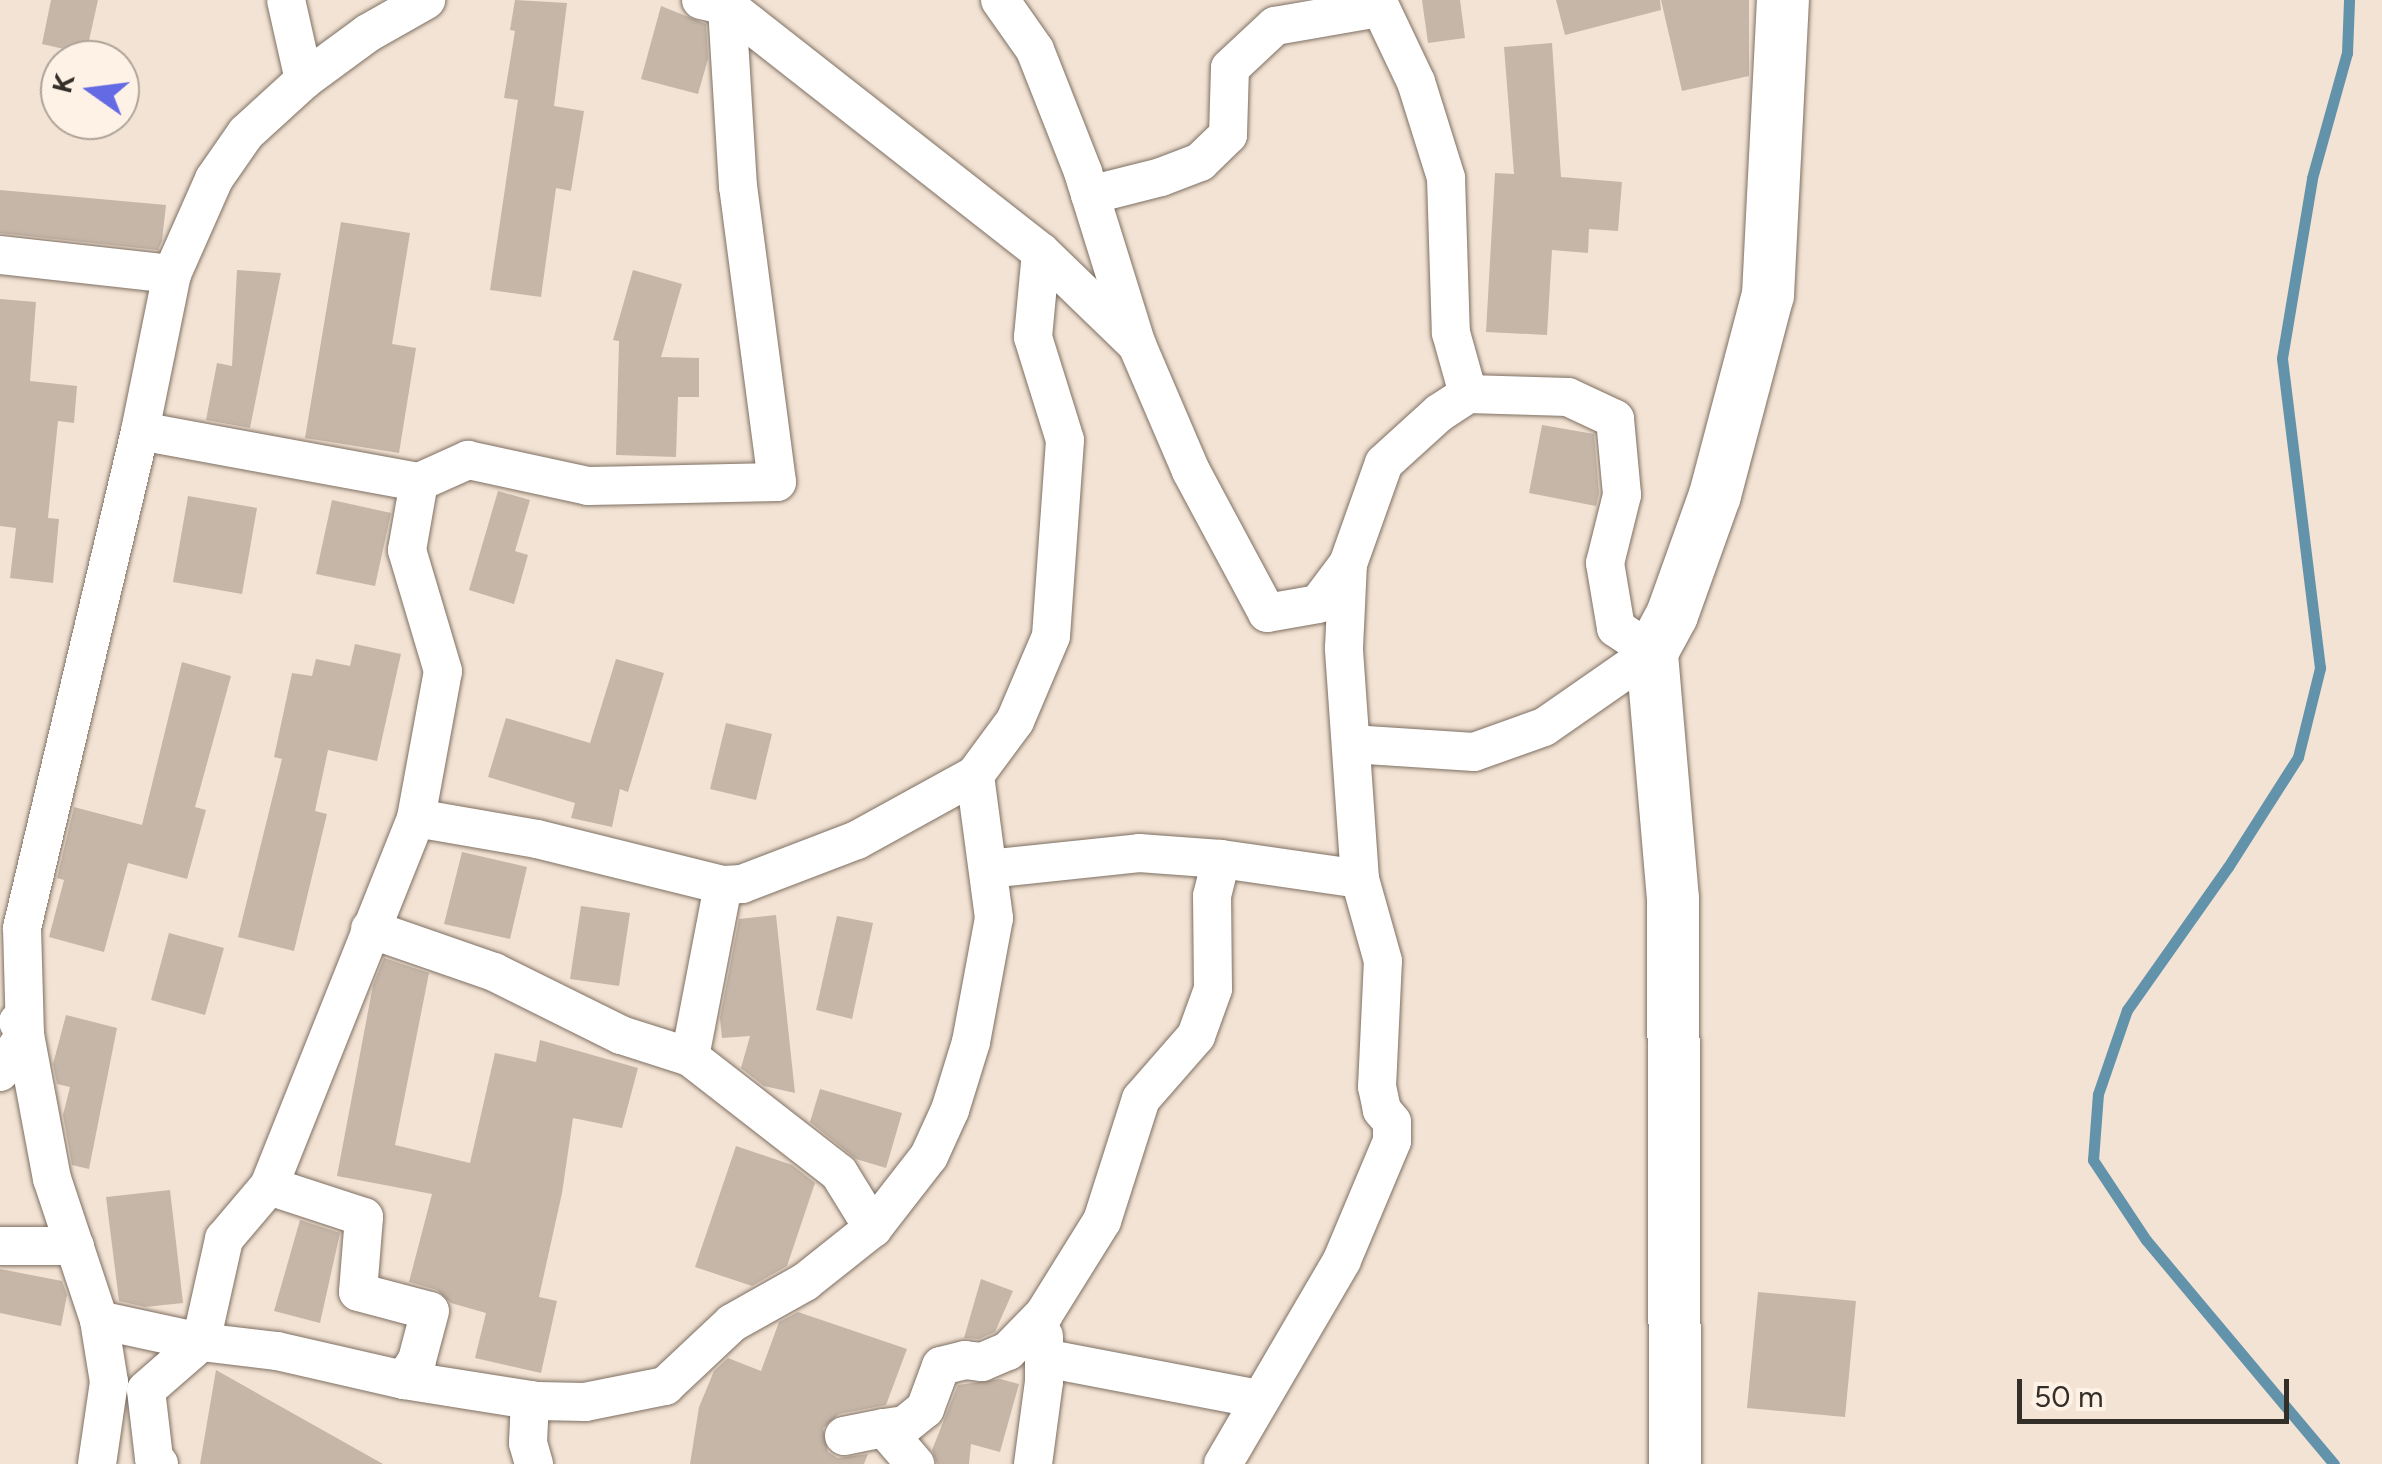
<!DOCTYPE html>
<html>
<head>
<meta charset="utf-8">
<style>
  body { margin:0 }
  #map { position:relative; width:2382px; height:1464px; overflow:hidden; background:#f3e3d4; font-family:Figtree,sans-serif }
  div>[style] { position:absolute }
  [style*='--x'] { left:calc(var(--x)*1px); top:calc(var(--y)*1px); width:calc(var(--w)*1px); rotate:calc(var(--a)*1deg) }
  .stream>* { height:11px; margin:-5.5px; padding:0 5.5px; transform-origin:5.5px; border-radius:5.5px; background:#6293ab }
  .building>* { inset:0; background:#c5b6a8 }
  .roads { filter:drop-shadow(0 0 2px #7e7063) drop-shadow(0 0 2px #7e7063) }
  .street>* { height:38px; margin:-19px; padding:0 19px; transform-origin:19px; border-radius:19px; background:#fff }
  .secondary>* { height:52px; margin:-26px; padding:0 26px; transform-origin:26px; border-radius:26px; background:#fff }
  span { translate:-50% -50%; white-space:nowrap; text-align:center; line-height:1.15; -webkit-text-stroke:8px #fef1e5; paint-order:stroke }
  .north { position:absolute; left:40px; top:40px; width:100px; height:100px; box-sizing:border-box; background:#fef1e5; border:2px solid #ada399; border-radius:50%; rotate:284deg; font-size:28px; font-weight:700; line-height:40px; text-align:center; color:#342e28 }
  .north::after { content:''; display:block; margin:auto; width:35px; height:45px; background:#646ae3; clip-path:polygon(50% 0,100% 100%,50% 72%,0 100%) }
  .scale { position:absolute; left:2017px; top:1379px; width:272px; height:45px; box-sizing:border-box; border:5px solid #342e28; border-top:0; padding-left:12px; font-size:30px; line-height:35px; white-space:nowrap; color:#342e28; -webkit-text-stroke:8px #fef1e5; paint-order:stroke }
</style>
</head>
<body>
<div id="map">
  <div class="stream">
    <i style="--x:2334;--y:1464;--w:292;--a:-130"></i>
    <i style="--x:2146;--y:1240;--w:96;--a:-123.5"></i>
    <i style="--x:2093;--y:1160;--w:66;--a:-85.7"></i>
    <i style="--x:2098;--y:1094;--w:89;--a:-71"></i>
    <i style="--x:2127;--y:1010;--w:175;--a:-54.8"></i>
    <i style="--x:2228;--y:867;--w:130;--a:-57.5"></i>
    <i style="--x:2298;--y:757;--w:92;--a:-76.1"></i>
    <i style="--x:2320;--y:668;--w:312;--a:-97"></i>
    <i style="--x:2282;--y:358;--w:182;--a:-80.5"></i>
    <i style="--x:2312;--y:178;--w:130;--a:-74.4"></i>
    <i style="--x:2347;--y:53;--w:53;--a:-87.8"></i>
  </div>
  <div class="building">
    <i style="clip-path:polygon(51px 0,98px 0,86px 54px,42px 44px)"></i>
    <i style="clip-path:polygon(515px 0,567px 3px,554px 106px,584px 111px,571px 191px,556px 188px,541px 297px,490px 290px,518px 100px,504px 98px,515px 31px,510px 30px)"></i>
    <i style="clip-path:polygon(1422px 0,1460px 0,1465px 38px,1428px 43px)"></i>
    <i style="clip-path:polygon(1556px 0,1660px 0,1661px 10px,1565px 35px)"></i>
    <i style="clip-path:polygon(1661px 0,1749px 0,1749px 76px,1682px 91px)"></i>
    <i style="clip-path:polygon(661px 6px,706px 24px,708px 59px,698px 94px,641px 79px)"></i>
    <i style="clip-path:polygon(1552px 43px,1561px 177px,1622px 182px,1618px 231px,1589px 229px,1588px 253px,1552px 250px,1547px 335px,1486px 332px,1495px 173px,1514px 174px,1504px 47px)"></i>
    <i style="clip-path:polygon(0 190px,166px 205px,162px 241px,158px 250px,0 233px)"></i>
    <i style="clip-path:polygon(341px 222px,410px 233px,392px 344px,416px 348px,399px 453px,305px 438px)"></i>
    <i style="clip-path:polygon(237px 270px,281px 273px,250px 428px,206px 420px,217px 363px,232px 366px)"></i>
    <i style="clip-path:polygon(633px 270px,682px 284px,661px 357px,699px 358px,699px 397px,678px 397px,676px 457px,616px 455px,619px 341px,613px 340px)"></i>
    <i style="clip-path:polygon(0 299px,36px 302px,30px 381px,77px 386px,74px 423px,58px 421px,48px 518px,59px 519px,53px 583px,10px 578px,16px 528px,0 526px)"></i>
    <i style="clip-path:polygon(1542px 425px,1594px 434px,1599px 493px,1596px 506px,1529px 493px)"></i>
    <i style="clip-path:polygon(498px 491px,530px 500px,515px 551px,528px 555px,514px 604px,469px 590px)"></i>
    <i style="clip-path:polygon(188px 496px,257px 508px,242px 594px,173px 582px)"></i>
    <i style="clip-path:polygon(332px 500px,391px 513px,375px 586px,316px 574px)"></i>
    <i style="clip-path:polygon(355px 644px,401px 654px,377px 761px,328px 750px,315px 811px,327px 814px,294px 951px,238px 937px,282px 759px,274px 757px,292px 673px,312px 676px,316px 659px,350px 666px)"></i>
    <i style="clip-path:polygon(616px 659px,664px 673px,628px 792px,620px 789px,612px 827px,571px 818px,575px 803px,488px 777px,506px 718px,590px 743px)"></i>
    <i style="clip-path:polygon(182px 662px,231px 676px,195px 807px,206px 810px,187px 879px,128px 863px,104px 952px,49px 937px,64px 880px,57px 878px,74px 807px,142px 825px)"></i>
    <i style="clip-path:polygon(726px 723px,772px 734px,756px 800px,710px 789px)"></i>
    <i style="clip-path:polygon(462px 852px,527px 867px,510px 939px,444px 924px)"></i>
    <i style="clip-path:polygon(581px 906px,630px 913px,619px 986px,570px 979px)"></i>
    <i style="clip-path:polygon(776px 915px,795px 1093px,764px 1086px,741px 1068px,750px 1036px,722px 1038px,720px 1018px,739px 919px)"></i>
    <i style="clip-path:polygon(837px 916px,873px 923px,852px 1019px,816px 1010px)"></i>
    <i style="clip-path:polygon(169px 933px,224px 948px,205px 1015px,151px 1000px)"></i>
    <i style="clip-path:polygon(384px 958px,429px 973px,395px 1145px,470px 1163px,495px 1053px,536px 1062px,540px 1040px,638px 1068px,622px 1128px,573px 1118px,562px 1193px,539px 1297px,557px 1301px,541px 1373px,475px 1358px,486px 1313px,451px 1303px,437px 1290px,409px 1282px,432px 1194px,337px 1176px,373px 985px)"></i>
    <i style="clip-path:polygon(66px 1015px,117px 1028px,89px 1169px,72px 1165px,63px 1115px,70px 1087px,57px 1084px,53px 1064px)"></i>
    <i style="clip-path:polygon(820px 1089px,902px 1113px,886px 1168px,856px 1159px,810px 1122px)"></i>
    <i style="clip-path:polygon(736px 1146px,792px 1165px,815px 1183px,787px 1266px,752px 1286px,695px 1267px)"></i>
    <i style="clip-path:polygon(170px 1190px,183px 1303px,145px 1307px,119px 1301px,106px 1197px)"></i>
    <i style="clip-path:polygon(300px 1220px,340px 1233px,320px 1323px,274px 1311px)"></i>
    <i style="clip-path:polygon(0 1269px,62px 1281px,67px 1295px,61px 1326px,0 1313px)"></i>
    <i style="clip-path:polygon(981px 1279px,1013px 1291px,995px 1332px,979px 1339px,964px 1338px)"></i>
    <i style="clip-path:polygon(1758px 1292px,1856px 1301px,1845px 1417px,1747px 1408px)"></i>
    <i style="clip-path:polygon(798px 1312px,907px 1349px,886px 1405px,839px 1414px,823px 1428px,828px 1452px,838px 1458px,868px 1454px,864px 1464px,690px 1464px,699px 1407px,714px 1371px,728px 1358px,761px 1371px,779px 1322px)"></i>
    <i style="clip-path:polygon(216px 1370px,262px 1396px,383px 1464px,200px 1464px)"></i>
    <i style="clip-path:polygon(1000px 1379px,1019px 1384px,1000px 1452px,971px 1444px,969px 1464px,937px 1464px,932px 1450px,958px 1385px)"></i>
  </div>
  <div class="roads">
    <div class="street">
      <i style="--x:286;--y:0;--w:82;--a:77.3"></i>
      <i style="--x:701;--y:0;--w:27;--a:13"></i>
      <i style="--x:727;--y:6;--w:399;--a:38.1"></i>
      <i style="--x:1041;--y:252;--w:134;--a:44.1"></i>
      <i style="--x:1137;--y:345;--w:137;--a:66.8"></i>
      <i style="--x:1191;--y:471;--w:161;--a:61.8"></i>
      <i style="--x:1267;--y:613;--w:52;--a:-10"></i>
      <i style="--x:1318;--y:604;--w:50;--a:-53.1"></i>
      <i style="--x:1348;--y:564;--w:107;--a:-70.4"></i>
      <i style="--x:1384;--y:463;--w:74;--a:-42.3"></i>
      <i style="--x:1439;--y:413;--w:35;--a:-33"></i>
      <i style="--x:1468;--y:394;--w:100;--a:1.7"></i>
      <i style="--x:1568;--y:397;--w:52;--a:25.1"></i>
      <i style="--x:1615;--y:419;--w:76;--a:84.7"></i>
      <i style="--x:1622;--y:495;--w:70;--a:104"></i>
      <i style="--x:1605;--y:563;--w:66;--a:80.4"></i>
      <i style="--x:1616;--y:628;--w:43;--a:33.7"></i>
      <i style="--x:1652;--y:652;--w:131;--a:145.2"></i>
      <i style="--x:1544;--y:727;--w:74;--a:160.3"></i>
      <i style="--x:1474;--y:752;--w:123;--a:-176.3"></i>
      <i style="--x:1000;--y:0;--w:61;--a:55"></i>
      <i style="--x:1035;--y:50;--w:131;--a:68.5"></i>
      <i style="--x:1083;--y:172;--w:175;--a:72.7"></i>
      <i style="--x:1377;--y:0;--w:91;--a:64.6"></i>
      <i style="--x:1416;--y:82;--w:101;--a:72.6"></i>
      <i style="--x:1446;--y:178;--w:155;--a:88.2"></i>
      <i style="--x:1451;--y:333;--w:63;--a:74.4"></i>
      <i style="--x:1090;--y:195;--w:73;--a:-14.2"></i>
      <i style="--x:1161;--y:177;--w:42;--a:-21"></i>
      <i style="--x:1200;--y:162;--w:39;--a:-44"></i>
      <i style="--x:1228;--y:135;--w:67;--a:-88.3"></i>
      <i style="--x:1230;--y:68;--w:62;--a:-43"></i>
      <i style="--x:1275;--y:26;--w:105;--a:-9.9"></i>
      <i style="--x:0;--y:255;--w:173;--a:6.3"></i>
      <i style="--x:140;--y:431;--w:284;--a:10.4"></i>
      <i style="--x:419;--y:482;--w:54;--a:-24.2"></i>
      <i style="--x:468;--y:460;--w:123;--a:12.2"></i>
      <i style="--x:588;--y:486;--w:189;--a:-1.2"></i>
      <i style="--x:777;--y:482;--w:298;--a:-97.5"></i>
      <i style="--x:738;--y:187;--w:181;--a:-93.5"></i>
      <i style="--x:416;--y:818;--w:123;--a:9.8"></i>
      <i style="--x:537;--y:839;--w:192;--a:13.9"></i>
      <i style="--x:723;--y:885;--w:19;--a:-3"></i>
      <i style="--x:742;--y:884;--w:123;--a:-20.9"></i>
      <i style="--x:857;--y:840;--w:135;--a:-28.8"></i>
      <i style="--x:975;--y:775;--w:67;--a:-53.5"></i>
      <i style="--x:1015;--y:721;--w:92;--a:-67"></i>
      <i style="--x:1051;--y:636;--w:196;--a:-85.9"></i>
      <i style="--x:1065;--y:440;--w:108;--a:-107.3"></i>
      <i style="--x:1033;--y:337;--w:85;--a:-84.6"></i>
      <i style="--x:988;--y:869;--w:152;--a:-6"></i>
      <i style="--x:1139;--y:853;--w:82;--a:4.2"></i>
      <i style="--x:370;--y:929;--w:131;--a:19.1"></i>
      <i style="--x:494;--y:972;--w:142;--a:26.4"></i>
      <i style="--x:621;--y:1035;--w:72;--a:17.7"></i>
      <i style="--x:690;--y:1057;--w:189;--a:37.9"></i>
      <i style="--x:839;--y:1173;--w:65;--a:58.3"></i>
      <i style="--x:690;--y:1057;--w:175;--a:-79.1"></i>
      <i style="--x:0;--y:1072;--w:45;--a:-56"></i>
      <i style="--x:25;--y:1035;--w:15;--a:-118"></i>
      <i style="--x:269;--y:1186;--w:100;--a:18.1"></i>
      <i style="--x:364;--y:1217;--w:75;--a:94.6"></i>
      <i style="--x:358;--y:1292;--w:74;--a:14.8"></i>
      <i style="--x:430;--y:1311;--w:51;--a:104.9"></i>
      <i style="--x:417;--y:1360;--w:24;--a:123"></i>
      <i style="--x:0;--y:1246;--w:75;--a:0"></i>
      <i style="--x:99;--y:1320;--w:104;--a:12.2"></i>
      <i style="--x:201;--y:1342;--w:77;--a:6.8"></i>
      <i style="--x:277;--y:1351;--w:130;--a:12.9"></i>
      <i style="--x:404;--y:1380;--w:135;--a:9"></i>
      <i style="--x:537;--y:1401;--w:48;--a:1.2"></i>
      <i style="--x:585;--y:1402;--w:82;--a:-11.3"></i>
      <i style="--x:665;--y:1386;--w:92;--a:-43.2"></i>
      <i style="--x:732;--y:1323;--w:84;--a:-29.3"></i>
      <i style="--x:805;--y:1282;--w:87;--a:-38.5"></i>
      <i style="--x:873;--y:1228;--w:91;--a:-52.1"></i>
      <i style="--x:929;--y:1156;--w:51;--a:-65.5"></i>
      <i style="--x:950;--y:1110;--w:71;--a:-72.8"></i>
      <i style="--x:971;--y:1042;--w:126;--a:-79.5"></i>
      <i style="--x:994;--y:918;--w:144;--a:-97.6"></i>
      <i style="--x:1044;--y:1358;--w:219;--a:10.8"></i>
      <i style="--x:530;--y:1400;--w:43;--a:92.7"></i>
      <i style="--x:528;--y:1443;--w:22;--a:74"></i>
      <i style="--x:884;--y:1428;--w:21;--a:-8"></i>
      <i style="--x:905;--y:1425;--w:26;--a:-39"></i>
      <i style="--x:925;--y:1409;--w:46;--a:-69.6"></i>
      <i style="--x:941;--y:1366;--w:25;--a:-14"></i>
      <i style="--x:965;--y:1360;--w:17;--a:7"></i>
      <i style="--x:982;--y:1362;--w:28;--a:-23"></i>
      <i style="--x:1008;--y:1351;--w:52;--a:-45.8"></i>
      <i style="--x:1044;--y:1314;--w:110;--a:-58.1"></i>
      <i style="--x:1102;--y:1221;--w:128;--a:-72.3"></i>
      <i style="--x:1141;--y:1099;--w:84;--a:-48.9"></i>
      <i style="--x:1196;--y:1036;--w:50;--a:-70.1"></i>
      <i style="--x:1213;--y:989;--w:93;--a:-90.6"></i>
      <i style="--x:1212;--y:896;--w:38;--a:-76"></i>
      <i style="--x:1221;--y:859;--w:140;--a:8.2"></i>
      <i style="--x:844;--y:1436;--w:41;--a:-11.3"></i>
      <i style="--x:884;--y:1428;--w:48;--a:49.3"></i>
      <i style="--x:97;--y:1464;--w:83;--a:-81.7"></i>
      <i style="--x:109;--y:1382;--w:63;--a:-99.2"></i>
      <i style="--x:99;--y:1320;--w:149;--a:-108.4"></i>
      <i style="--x:52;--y:1179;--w:147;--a:-100.6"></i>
      <i style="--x:25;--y:1035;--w:107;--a:-91.6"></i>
      <i style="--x:22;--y:928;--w:511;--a:-76.64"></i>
      <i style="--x:140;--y:431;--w:160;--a:-78.5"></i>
      <i style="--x:172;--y:274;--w:104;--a:-66.1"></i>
      <i style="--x:214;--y:179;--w:56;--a:-55.2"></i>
      <i style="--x:246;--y:133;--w:79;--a:-42.4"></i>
      <i style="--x:304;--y:80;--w:79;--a:-36.3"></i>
      <i style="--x:368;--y:33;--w:67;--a:-29.6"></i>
      <i style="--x:159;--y:1464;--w:8;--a:-130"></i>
      <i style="--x:154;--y:1458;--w:68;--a:-96.7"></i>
      <i style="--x:146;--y:1390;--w:73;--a:-41.1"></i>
      <i style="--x:201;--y:1342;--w:106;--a:-77.4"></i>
      <i style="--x:224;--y:1239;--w:70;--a:-49.7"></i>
      <i style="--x:269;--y:1186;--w:396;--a:-68.2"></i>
      <i style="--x:416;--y:818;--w:149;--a:-79.6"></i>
      <i style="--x:443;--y:671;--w:126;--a:-106.6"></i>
      <i style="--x:407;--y:550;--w:69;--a:-80"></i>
      <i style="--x:1033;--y:1464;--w:83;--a:-82.4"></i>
      <i style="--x:1044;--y:1382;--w:46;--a:-90"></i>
      <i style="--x:1223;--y:1464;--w:236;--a:-59.7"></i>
      <i style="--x:1342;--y:1260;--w:129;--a:-67.2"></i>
      <i style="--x:1392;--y:1141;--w:19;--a:-90"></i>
      <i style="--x:1392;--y:1122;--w:16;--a:-130"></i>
      <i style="--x:1382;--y:1110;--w:24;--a:-102"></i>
      <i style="--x:1377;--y:1087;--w:126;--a:-87.3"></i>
      <i style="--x:1383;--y:961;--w:85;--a:-105.7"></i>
      <i style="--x:1360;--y:879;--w:232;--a:-94"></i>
      <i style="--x:1344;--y:648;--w:84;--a:-87.3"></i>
    </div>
    <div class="secondary">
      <i style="--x:1675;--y:1464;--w:565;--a:-90.2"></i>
      <i style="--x:1673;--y:899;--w:248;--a:-94.9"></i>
      <i style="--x:1652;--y:652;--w:42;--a:-61.6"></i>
      <i style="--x:1672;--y:615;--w:127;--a:-70.3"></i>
      <i style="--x:1715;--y:495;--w:207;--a:-75.2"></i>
      <i style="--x:1768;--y:295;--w:295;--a:-87.1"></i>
    </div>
  </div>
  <div class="north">K</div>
  <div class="scale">50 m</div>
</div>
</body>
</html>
